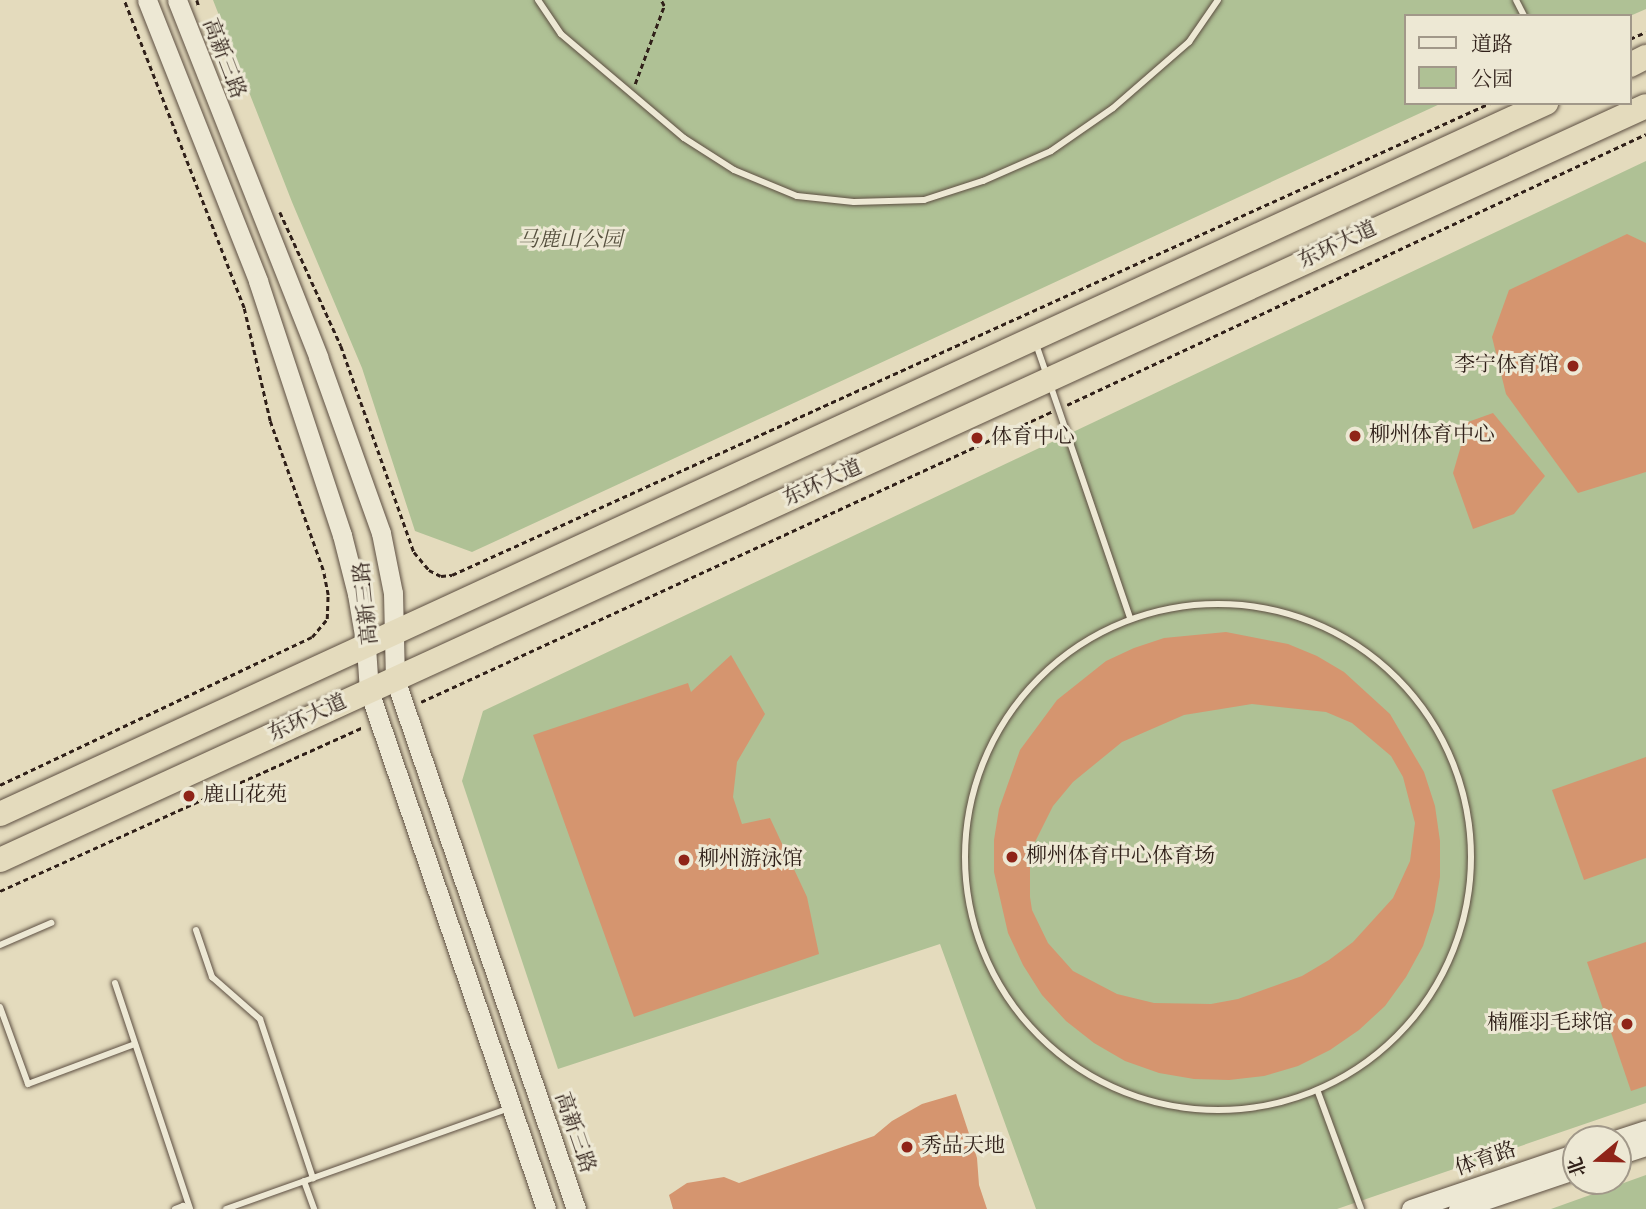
<!DOCTYPE html>
<html>
<head>
<meta charset="utf-8">
<style>
  body { margin:0 }
  #map { position:relative; width:1646px; height:1209px; overflow:hidden; background:#e4dbbd; font-family:"Old Standard TT","Noto Serif SC",serif }
  div>[style] { position:absolute }
  [style*='--x'] { left:calc(var(--x)*1px); top:calc(var(--y)*1px); width:calc(var(--w)*1px); rotate:calc(var(--a)*1deg) }
  .green>* { inset:0; background:#afc195 }
  .building>* { inset:0; background:#d5956f }
  .path>* { height:2.5px; margin-top:-1.25px; transform-origin:0; background:repeating-linear-gradient(90deg,#302019 0 5px,transparent 0 8.5px) }
  .roads { filter:drop-shadow(0 0 2px #5d4f42) drop-shadow(0 0 2px #5d4f42) }
  .lane>* { height:6px; margin:-3px; padding:0 3px; transform-origin:3px; border-radius:3px; background:#ede8d4 }
  .lane>.ring { margin:-3px; padding:0; box-sizing:content-box; background:none; border:6px solid #ede8d4; border-radius:50% }
  .secondary>* { height:19px; margin:-9.5px; padding:0 9.5px; transform-origin:9.5px; border-radius:9.5px; background:#ede8d4 }
  .highway>* { height:24px; margin:-12px; padding:0 12px; transform-origin:12px; border-radius:12px; background:#e4dbbd }
  .dots>* { width:19px; height:19px; translate:-50% -50%; box-sizing:border-box; border:4px solid #ede8d4; border-radius:50% }
  span { translate:-50% -50%; white-space:nowrap; text-align:center; line-height:1.15; -webkit-text-stroke:6px #ede8d4; paint-order:stroke }
  .street-label { font-size:21px; color:#302019 }
  .park-label { font-size:21px; color:#56503e; font-style:italic }
  .poi-label { font-size:21px; color:#302019 }
  .right { translate:-100% -50%; text-align:right }
  .left { translate:0 -50%; text-align:left }
  .legend { position:absolute; left:1404px; top:14px; width:228px; height:91px; box-sizing:border-box; background:#ede8d4; border:2px solid #a19889; margin:0; padding:9px 12px; list-style:none; font-size:21px; color:#302019 }
  .legend li { display:flex; align-items:center; gap:14px; height:35px }
  .legend b { width:35px; border:2px solid #a19889 }
  .north { position:absolute; left:1562px; top:1125px; width:70px; height:70px; box-sizing:border-box; background:#ede8d4; border:2px solid #a19889; border-radius:50%; rotate:251deg; font-size:19px; font-weight:700; line-height:28px; text-align:center; color:#302019 }
  .north::after { content:''; display:block; margin:auto; width:24px; height:32px; background:#8f2418; clip-path:polygon(50% 0,100% 100%,50% 72%,0 100%) }
</style>
</head>
<body>
<div id="map">
  <div class="green">
    <i style="clip-path:polygon(213px 0,1646px 0,1646px 9px,1630px 16px,1406px 16px,1406px 103px,1442px 103px,472px 552px,415px 531px,362px 368px,292px 202px)"></i>
    <i style="clip-path:polygon(1646px 161px,1646px 1103px,1337px 1209px,1036px 1209px,940px 944px,558px 1069px,462px 781px,483px 711px)"></i>
    <i style="clip-path:polygon(1646px 1175px,1646px 1209px,1551px 1209px)"></i>
  </div>
  <div class="building">
    <i style="clip-path:polygon(1627px 234px,1646px 243px,1646px 472px,1578px 493px,1506px 394px,1492px 337px,1509px 290px)"></i>
    <i style="clip-path:polygon(1493px 413px,1545px 476px,1514px 514px,1473px 529px,1453px 473px,1468px 422px)"></i>
    <i style="clip-path:polygon(evenodd,1226px 632px,1288px 644px,1317px 656px,1344px 672px,1390px 714px,1424px 772px,1435px 806px,1440px 841px,1440px 877px,1434px 912px,1423px 946px,1406px 977px,1385px 1006px,1359px 1030px,1330px 1050px,1298px 1066px,1264px 1076px,1229px 1080px,1194px 1079px,1159px 1073px,1125px 1061px,1094px 1043px,1066px 1021px,1042px 995px,1023px 965px,1008px 933px,994px 872px,994px 840px,999px 809px,1020px 750px,1057px 700px,1106px 661px,1134px 648px,1164px 638px,1226px 632px,1252px 704px,1326px 712px,1352px 723px,1391px 756px,1403px 777px,1415px 823px,1410px 861px,1393px 898px,1353px 942px,1329px 960px,1302px 976px,1238px 999px,1211px 1004px,1154px 1003px,1117px 994px,1073px 971px,1048px 943px,1032px 910px,1030px 897px,1030px 852px,1053px 806px,1073px 782px,1122px 742px,1184px 715px,1252px 704px)"></i>
    <i style="clip-path:polygon(731px 655px,765px 714px,737px 762px,733px 797px,742px 824px,770px 818px,807px 897px,819px 954px,634px 1017px,533px 735px,688px 683px,691px 692px)"></i>
    <i style="clip-path:polygon(1646px 757px,1646px 858px,1584px 880px,1552px 790px)"></i>
    <i style="clip-path:polygon(1646px 942px,1646px 1086px,1631px 1091px,1587px 962px)"></i>
    <i style="clip-path:polygon(956px 1094px,977px 1158px,979px 1185px,987px 1209px,673px 1209px,669px 1195px,687px 1183px,724px 1177px,739px 1183px,874px 1136px,892px 1121px,922px 1104px)"></i>
  </div>
  <div class="path">
    <i style="--x:197;--y:0;--w:7;--a:74"></i>
    <i style="--x:1630;--y:39;--w:17;--a:-24"></i>
    <i style="--x:635;--y:84;--w:83;--a:-69.6"></i>
    <i style="--x:664;--y:6;--w:7;--a:-117"></i>
    <i style="--x:280;--y:212;--w:147;--a:65.5"></i>
    <i style="--x:341;--y:346;--w:219;--a:70.5"></i>
    <i style="--x:414;--y:552;--w:23;--a:50"></i>
    <i style="--x:429;--y:570;--w:13;--a:27"></i>
    <i style="--x:441;--y:576;--w:11;--a:-5"></i>
    <i style="--x:452;--y:575;--w:1140;--a:-24.45"></i>
    <i style="--x:1067;--y:405;--w:639;--a:-25.08"></i>
    <i style="--x:421;--y:702;--w:694;--a:-24.72"></i>
    <i style="--x:0;--y:785;--w:345;--a:-25.4"></i>
    <i style="--x:312;--y:637;--w:23;--a:-50"></i>
    <i style="--x:327;--y:619;--w:24;--a:-88"></i>
    <i style="--x:328;--y:595;--w:25;--a:-101"></i>
    <i style="--x:323;--y:570;--w:158;--a:-109.6"></i>
    <i style="--x:270;--y:421;--w:116;--a:-103"></i>
    <i style="--x:244;--y:308;--w:331;--a:-111.3"></i>
    <i style="--x:0;--y:891;--w:399;--a:-24.3"></i>
  </div>
  <div class="roads">
    <div class="lane">
      <i style="--x:538;--y:0;--w:41;--a:55.9"></i>
      <i style="--x:561;--y:34;--w:161;--a:40.2"></i>
      <i style="--x:684;--y:138;--w:59;--a:32.6"></i>
      <i style="--x:734;--y:170;--w:68;--a:22.4"></i>
      <i style="--x:797;--y:196;--w:57;--a:6"></i>
      <i style="--x:854;--y:202;--w:70;--a:-1.6"></i>
      <i style="--x:924;--y:200;--w:62;--a:-17.9"></i>
      <i style="--x:983;--y:181;--w:74;--a:-23.8"></i>
      <i style="--x:1051;--y:151;--w:75;--a:-34.7"></i>
      <i style="--x:1113;--y:108;--w:101;--a:-41"></i>
      <i style="--x:1189;--y:42;--w:51;--a:-55.4"></i>
      <i style="--x:1516;--y:0;--w:18;--a:63"></i>
      <i style="--x:1036;--y:344;--w:31;--a:71"></i>
      <i style="--x:1050;--y:384;--w:247;--a:71.1"></i>
      <i class="ring" style="left:965px;top:604px;width:500px;height:500px"></i>
      <i style="--x:196;--y:930;--w:50;--a:71.2"></i>
      <i style="--x:212;--y:977;--w:64;--a:41.2"></i>
      <i style="--x:260;--y:1019;--w:168;--a:71.6"></i>
      <i style="--x:0;--y:945;--w:56;--a:-23.3"></i>
      <i style="--x:115;--y:983;--w:238;--a:71.6"></i>
      <i style="--x:0;--y:1007;--w:82;--a:70"></i>
      <i style="--x:28;--y:1084;--w:114;--a:-20.5"></i>
      <i style="--x:1318;--y:1092;--w:125;--a:69.8"></i>
      <i style="--x:304;--y:1181;--w:30;--a:70"></i>
      <i style="--x:175;--y:1209;--w:9;--a:-21"></i>
      <i style="--x:183;--y:1206;--w:6;--a:31"></i>
      <i style="--x:226;--y:1209;--w:301;--a:-19.6"></i>
    </div>
    <div class="secondary">
      <i style="--x:147;--y:0;--w:302;--a:68.4"></i>
      <i style="--x:258;--y:281;--w:268;--a:71.7"></i>
      <i style="--x:342;--y:535;--w:61;--a:75.7"></i>
      <i style="--x:357;--y:594;--w:54;--a:80.4"></i>
      <i style="--x:366;--y:647;--w:44;--a:86.1"></i>
      <i style="--x:369;--y:691;--w:547;--a:71.13"></i>
      <i style="--x:177;--y:0;--w:384;--a:68.4"></i>
      <i style="--x:318;--y:357;--w:187;--a:70.3"></i>
      <i style="--x:381;--y:533;--w:61;--a:78.7"></i>
      <i style="--x:393;--y:593;--w:86;--a:88.7"></i>
      <i style="--x:395;--y:679;--w:560;--a:71.14"></i>
      <i style="--x:1618;--y:1139;--w:29;--a:-18"></i>
      <i style="--x:1618;--y:1155;--w:29;--a:-18"></i>
      <i style="--x:1411;--y:1209;--w:174;--a:-18.7"></i>
      <i style="--x:1458;--y:1209;--w:125;--a:-18.7"></i>
    </div>
    <div class="highway">
      <i style="--x:1630;--y:65;--w:18;--a:-27"></i>
      <i style="--x:0;--y:814;--w:1702;--a:-24.7"></i>
      <i style="--x:0;--y:860;--w:1810;--a:-24.61"></i>
    </div>
  </div>
  <div class="dots">
    <i style="left:1573px;top:366px;background:#8f2418"></i>
    <i style="left:1355px;top:436px;background:#8f2418"></i>
    <i style="left:977px;top:438px;background:#8f2418"></i>
    <i style="left:189px;top:796px;background:#8f2418"></i>
    <i style="left:1012px;top:857px;background:#8f2418"></i>
    <i style="left:684px;top:860px;background:#8f2418"></i>
    <i style="left:1627px;top:1024px;background:#8f2418"></i>
    <i style="left:907px;top:1147px;background:#8f2418"></i>
  </div>
  <div class="street-label">
    <span style="left:223px;top:59px;rotate:69deg">高新三路</span>
    <span style="left:1338px;top:246px;rotate:-25deg">东环大道</span>
    <span style="left:823px;top:484px;rotate:-24deg">东环大道</span>
    <span style="left:367px;top:603px;rotate:-96deg">高新三路</span>
    <span style="left:308px;top:719px;rotate:-25deg">东环大道</span>
    <span style="left:574px;top:1133px;rotate:71deg">高新三路</span>
    <span style="left:1486px;top:1160px;rotate:-19deg">体育路</span>
  </div>
  <div class="park-label">
    <span style="left:570px;top:241px">马鹿山公园</span>
  </div>
  <div class="poi-label">
    <span class="right" style="left:1559px;top:366px">李宁体育馆</span>
    <span class="left" style="left:1369px;top:436px">柳州体育中心</span>
    <span class="left" style="left:991px;top:438px">体育中心</span>
    <span class="left" style="left:203px;top:796px">鹿山花苑</span>
    <span class="left" style="left:1026px;top:857px">柳州体育中心体育场</span>
    <span class="left" style="left:698px;top:860px">柳州游泳馆</span>
    <span class="right" style="left:1613px;top:1024px">楠雁羽毛球馆</span>
    <span class="left" style="left:921px;top:1147px">秀品天地</span>
  </div>
  <ul class="legend">
  <li><b style="height:9px;background:#ede8d4"></b>道路</li>
  <li><b style="height:19px;background:#afc195"></b>公园</li>
  </ul>
  <div class="north">北</div>
</div>
</body>
</html>
